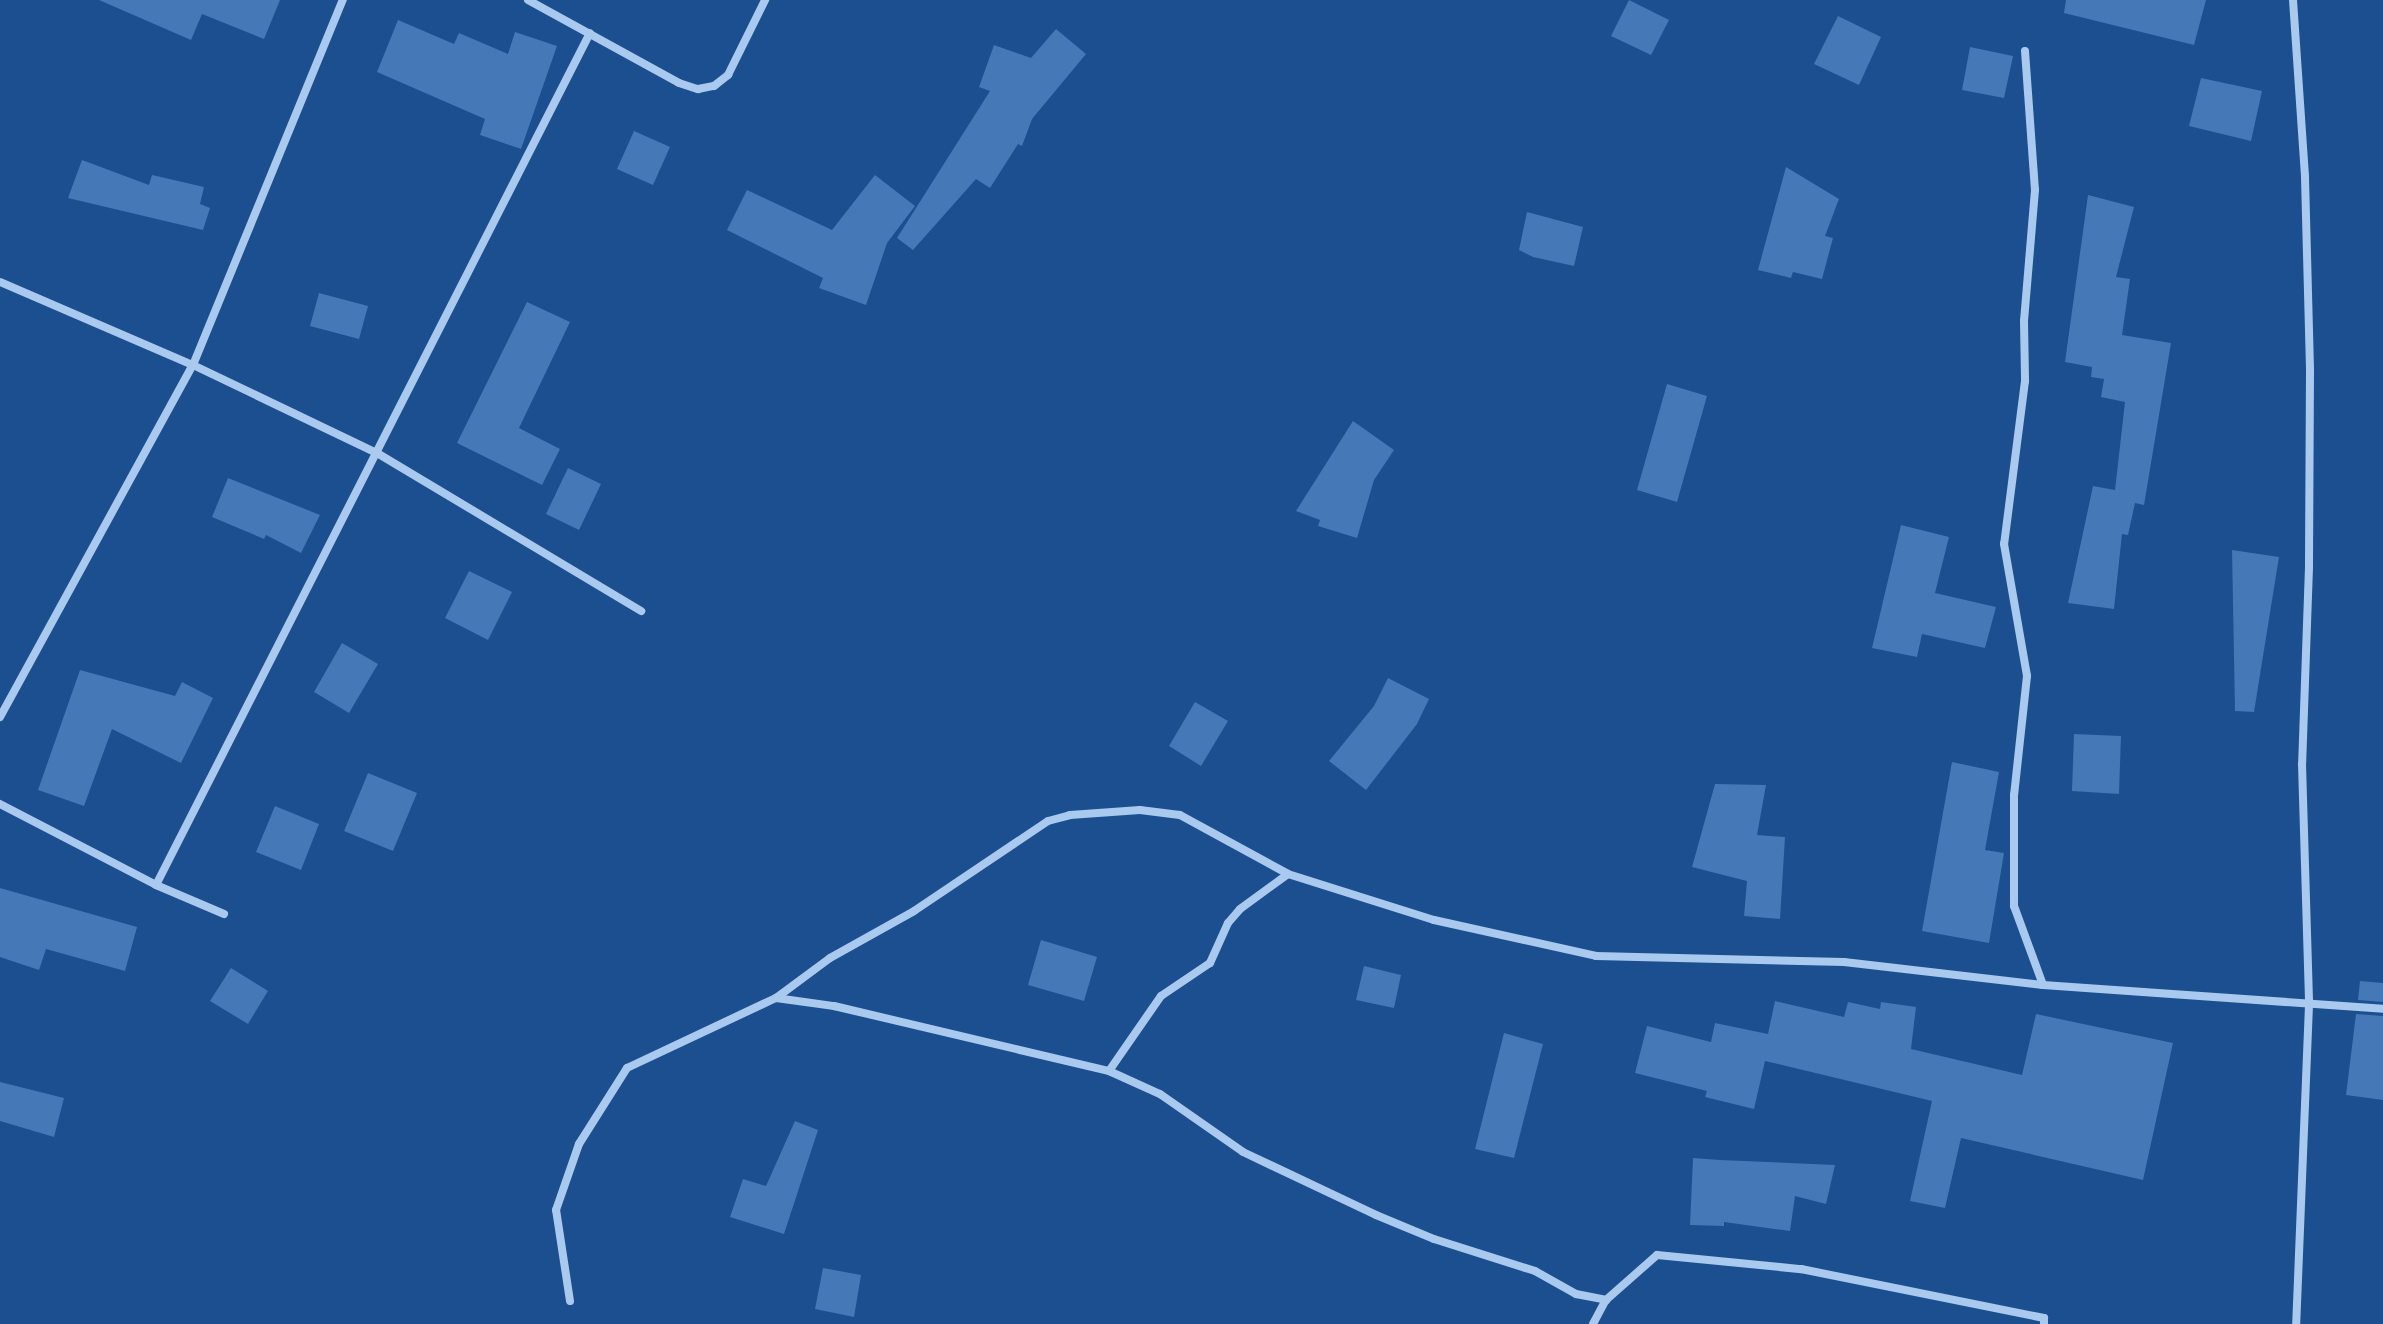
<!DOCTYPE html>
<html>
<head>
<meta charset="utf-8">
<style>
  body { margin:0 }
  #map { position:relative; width:2383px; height:1324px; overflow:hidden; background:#1b4f8f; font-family:"Nunito Sans",sans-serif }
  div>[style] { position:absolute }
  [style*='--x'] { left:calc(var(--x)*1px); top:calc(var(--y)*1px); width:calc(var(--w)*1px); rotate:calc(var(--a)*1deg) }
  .building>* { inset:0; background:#4478b7 }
  .minor>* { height:8px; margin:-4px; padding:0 4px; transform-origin:4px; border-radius:4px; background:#a9c9ee }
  span { translate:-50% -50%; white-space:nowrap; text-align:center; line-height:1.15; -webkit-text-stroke:6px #1b4f8f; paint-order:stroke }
</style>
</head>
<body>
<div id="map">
  <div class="building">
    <i style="clip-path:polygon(99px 0,280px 0,264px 39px,202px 14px,191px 40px)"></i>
    <i style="clip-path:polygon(1629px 0,1669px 20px,1651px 55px,1611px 36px)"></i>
    <i style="clip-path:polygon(2066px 0,2206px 0,2194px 45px,2064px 13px)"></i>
    <i style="clip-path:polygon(1838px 16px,1881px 37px,1859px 85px,1814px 64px)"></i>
    <i style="clip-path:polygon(398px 20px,454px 44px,459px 33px,508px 54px,515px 32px,557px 46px,521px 149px,480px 135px,485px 119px,377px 72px)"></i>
    <i style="clip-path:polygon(1056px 29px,1086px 54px,1032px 119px,1022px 146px,1018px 144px,990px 188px,976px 179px,913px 250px,897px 238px,990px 91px,979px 87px,994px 45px,1031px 58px)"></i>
    <i style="clip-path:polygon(1970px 47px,2013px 56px,2004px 98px,1962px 90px)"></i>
    <i style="clip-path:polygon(2201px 78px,2262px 91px,2251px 141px,2189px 126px)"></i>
    <i style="clip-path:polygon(634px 131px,670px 147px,653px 185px,617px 169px)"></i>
    <i style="clip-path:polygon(82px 160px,149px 185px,152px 175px,204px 187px,200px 204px,210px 208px,203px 230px,68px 198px)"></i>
    <i style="clip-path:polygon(1786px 167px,1839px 199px,1825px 236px,1833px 238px,1822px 279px,1793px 272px,1791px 278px,1758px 270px)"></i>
    <i style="clip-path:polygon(875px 175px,915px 206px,887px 243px,866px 305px,819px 288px,823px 278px,727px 230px,747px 190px,832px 230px)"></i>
    <i style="clip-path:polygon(2088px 195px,2134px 207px,2116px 277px,2130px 279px,2122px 335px,2171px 343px,2144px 505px,2135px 503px,2128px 535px,2122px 534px,2114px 609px,2068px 603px,2093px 486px,2115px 490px,2125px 402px,2101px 397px,2104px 379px,2091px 377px,2092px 367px,2065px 362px)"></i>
    <i style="clip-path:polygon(1527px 212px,1583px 227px,1574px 266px,1533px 257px,1519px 250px)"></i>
    <i style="clip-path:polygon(319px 293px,368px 306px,359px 339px,310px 326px)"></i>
    <i style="clip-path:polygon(527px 302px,570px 322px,519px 428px,560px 449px,542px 485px,457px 443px)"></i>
    <i style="clip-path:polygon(1667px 384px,1707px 396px,1677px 502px,1637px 490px)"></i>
    <i style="clip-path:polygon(1353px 421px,1394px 450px,1374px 480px,1357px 538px,1318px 526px,1320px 520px,1296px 511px)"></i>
    <i style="clip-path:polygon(568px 468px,601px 484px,579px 530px,546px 514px)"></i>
    <i style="clip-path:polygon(228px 478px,320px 515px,301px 553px,266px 535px,264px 539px,212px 517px)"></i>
    <i style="clip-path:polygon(1901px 525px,1949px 537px,1935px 593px,1996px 607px,1985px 648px,1922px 634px,1917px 657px,1872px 648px)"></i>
    <i style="clip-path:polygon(2232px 550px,2279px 557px,2254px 712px,2235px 711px)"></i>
    <i style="clip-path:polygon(469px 571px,512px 592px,488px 640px,445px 618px)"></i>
    <i style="clip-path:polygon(342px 643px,378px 664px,349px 713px,314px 692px)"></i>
    <i style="clip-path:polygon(80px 670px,175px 696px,182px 682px,213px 698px,181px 763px,112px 729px,84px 806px,38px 790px)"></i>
    <i style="clip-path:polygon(1388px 678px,1429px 699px,1417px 724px,1366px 790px,1329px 761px,1374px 706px)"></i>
    <i style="clip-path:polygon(1195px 702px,1228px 721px,1201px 766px,1169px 746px)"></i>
    <i style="clip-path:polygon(2074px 734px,2121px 736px,2119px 794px,2072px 791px)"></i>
    <i style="clip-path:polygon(1952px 762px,1999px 772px,1985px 850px,2004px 853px,1989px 943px,1922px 931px)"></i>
    <i style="clip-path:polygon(368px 773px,417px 793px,393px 851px,344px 831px)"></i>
    <i style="clip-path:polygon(1715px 784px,1766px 785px,1757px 835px,1785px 837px,1780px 919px,1744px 916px,1747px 881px,1692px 867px)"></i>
    <i style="clip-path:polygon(275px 806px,319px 824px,301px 870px,256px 852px)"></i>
    <i style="clip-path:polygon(0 888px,137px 927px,125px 971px,46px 949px,39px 970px,0 957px)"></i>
    <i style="clip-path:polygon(1041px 940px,1097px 957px,1084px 1001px,1028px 985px)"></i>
    <i style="clip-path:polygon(1364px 966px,1401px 975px,1394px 1008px,1356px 1000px)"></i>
    <i style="clip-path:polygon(231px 968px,268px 991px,248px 1024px,210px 1001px)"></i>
    <i style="clip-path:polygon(2360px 981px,2383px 983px,2383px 1002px,2358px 1000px)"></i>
    <i style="clip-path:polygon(1775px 1001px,1844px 1017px,1848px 1002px,1880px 1009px,1881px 1002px,1916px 1007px,1911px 1049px,2022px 1075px,2036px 1014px,2173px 1043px,2143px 1180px,1961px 1138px,1945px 1208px,1910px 1201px,1932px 1101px,1765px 1061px,1754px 1109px,1705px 1097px,1707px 1091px,1635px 1073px,1647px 1026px,1711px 1042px,1715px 1023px,1768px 1034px)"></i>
    <i style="clip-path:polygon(2356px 1014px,2383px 1016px,2383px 1100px,2346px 1095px)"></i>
    <i style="clip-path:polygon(1504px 1033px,1543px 1044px,1514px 1158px,1475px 1149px)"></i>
    <i style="clip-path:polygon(0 1082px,64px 1098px,54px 1137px,0 1121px)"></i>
    <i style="clip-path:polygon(795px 1121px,818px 1130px,784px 1234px,730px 1217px,743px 1179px,766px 1186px)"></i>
    <i style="clip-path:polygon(1693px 1158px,1720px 1160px,1835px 1165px,1826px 1204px,1795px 1196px,1790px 1231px,1724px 1222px,1724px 1226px,1690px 1225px)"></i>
    <i style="clip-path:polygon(823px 1268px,861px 1275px,854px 1317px,815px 1309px)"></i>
  </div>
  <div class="minor">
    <i style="--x:528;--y:0;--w:172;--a:28.8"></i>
    <i style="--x:679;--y:83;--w:20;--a:18"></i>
    <i style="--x:698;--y:89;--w:16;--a:-11"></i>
    <i style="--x:714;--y:86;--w:18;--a:-38"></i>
    <i style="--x:728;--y:75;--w:84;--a:-63.7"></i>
    <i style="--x:2293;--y:0;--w:178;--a:86.1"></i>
    <i style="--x:2305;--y:178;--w:193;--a:88.5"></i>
    <i style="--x:2310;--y:371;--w:196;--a:90.3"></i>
    <i style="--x:2309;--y:567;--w:197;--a:92"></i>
    <i style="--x:2302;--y:764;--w:241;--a:88.3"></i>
    <i style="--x:2309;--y:1005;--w:319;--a:92.3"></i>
    <i style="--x:2025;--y:51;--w:139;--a:85.9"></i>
    <i style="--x:2035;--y:190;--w:131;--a:94.8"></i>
    <i style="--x:2024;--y:321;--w:60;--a:89"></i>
    <i style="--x:2025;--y:381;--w:164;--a:97.3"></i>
    <i style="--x:2004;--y:544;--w:134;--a:80.1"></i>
    <i style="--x:2027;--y:676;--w:120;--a:96.2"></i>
    <i style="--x:2014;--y:795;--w:111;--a:90"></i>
    <i style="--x:2014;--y:906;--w:84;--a:69.8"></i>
    <i style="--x:0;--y:282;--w:210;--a:23.3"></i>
    <i style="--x:193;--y:365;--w:204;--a:25.6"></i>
    <i style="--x:377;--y:453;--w:308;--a:30.9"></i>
    <i style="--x:0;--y:717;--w:401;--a:-61.3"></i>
    <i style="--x:193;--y:365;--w:395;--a:-67.7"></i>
    <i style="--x:0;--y:804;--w:176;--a:27.4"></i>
    <i style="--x:156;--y:885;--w:74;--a:23.1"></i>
    <i style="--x:156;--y:885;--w:956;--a:-63.01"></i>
    <i style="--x:776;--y:998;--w:59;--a:7.9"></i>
    <i style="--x:834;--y:1006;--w:283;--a:13.3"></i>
    <i style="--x:1109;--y:1071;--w:91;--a:-55.3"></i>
    <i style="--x:1161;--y:996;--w:59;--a:-34"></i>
    <i style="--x:1210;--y:963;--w:44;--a:-65.8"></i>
    <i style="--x:1228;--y:923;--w:18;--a:-49"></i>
    <i style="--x:1240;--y:909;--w:59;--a:-36.1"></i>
    <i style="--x:1109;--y:1071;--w:56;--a:24.3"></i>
    <i style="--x:1160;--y:1094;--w:101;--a:34.9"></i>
    <i style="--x:1243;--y:1152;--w:147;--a:25.3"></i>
    <i style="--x:1376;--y:1215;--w:63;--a:22.5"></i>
    <i style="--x:1434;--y:1239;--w:106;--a:17.6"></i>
    <i style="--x:1535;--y:1271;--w:47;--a:29.3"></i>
    <i style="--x:1576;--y:1294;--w:31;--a:11"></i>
    <i style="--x:570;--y:1301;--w:92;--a:-98.7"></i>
    <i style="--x:556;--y:1210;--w:70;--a:-70.8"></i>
    <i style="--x:579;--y:1144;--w:90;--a:-57.7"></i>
    <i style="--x:627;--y:1068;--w:165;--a:-25.2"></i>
    <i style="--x:776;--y:998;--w:67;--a:-36.5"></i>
    <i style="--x:830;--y:958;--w:96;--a:-29.2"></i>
    <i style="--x:914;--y:911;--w:161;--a:-33.9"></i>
    <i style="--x:1048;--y:821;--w:23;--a:-15"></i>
    <i style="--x:1070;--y:815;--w:70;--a:-4.1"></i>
    <i style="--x:1140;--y:810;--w:40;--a:7.1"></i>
    <i style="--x:1180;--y:815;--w:123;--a:28.6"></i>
    <i style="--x:1288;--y:874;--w:153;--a:17.5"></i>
    <i style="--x:1434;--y:920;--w:166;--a:12.5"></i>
    <i style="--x:1596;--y:956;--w:248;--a:1.4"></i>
    <i style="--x:1844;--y:962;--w:200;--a:6.6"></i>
    <i style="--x:2043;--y:985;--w:341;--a:4"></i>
    <i style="--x:1593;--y:1324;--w:27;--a:-62"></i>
    <i style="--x:1606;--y:1300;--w:68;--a:-41.4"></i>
    <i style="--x:1657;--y:1255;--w:145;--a:5.6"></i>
    <i style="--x:1801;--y:1269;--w:248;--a:11.4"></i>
    <i style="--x:2044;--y:1318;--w:6;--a:90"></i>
  </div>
</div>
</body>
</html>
